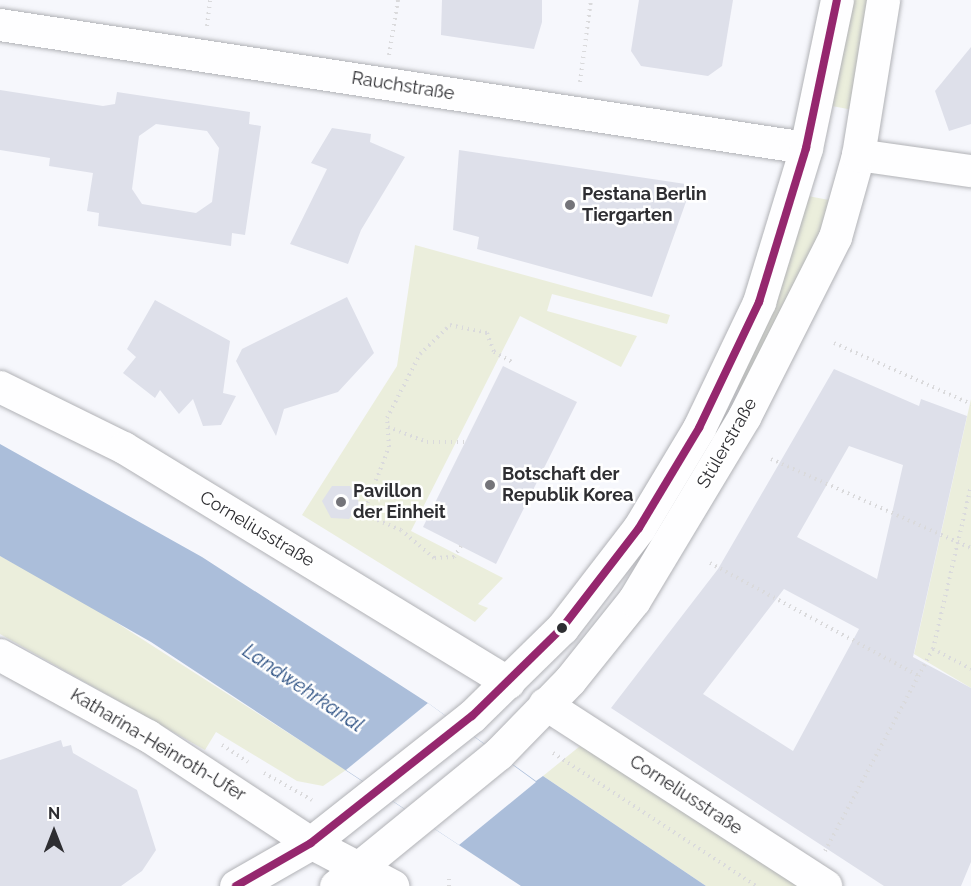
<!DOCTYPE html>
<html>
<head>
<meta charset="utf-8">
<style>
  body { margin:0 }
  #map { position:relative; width:971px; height:886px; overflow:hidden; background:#f6f7fc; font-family:Raleway,sans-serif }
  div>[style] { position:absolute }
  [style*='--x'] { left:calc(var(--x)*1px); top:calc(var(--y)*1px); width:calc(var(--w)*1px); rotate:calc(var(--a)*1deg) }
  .green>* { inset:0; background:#ebeedc }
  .water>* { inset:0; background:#abbeda }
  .pier>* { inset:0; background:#f6f7fc }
  .building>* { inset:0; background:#dee0ea }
  .path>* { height:4px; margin-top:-2px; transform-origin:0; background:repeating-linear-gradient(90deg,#dadadc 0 1.5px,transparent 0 6px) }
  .roads { filter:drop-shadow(0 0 2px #b1b2b6) drop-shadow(0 0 2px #b1b2b6) }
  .minor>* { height:32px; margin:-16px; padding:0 16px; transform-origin:16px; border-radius:16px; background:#fefeff }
  .secondary>* { height:33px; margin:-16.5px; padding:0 16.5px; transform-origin:16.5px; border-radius:16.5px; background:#fefeff }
  .bus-1>* { height:8px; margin:-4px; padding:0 4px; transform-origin:4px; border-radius:4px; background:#95276e }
  .dots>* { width:16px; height:16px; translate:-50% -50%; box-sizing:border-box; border:3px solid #fff; border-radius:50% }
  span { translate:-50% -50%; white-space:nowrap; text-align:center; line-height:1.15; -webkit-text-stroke:5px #fff; paint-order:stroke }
  .street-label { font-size:18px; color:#2e2e32 }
  .poi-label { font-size:18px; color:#2e2e32; font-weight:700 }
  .left { translate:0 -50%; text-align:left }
  .water-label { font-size:20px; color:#2e5284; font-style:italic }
  .north { position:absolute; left:24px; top:802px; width:60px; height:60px; -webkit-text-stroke:4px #fff; paint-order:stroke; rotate:0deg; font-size:16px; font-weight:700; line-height:24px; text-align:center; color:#2e2e32 }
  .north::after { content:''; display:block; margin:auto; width:21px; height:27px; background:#2e2e32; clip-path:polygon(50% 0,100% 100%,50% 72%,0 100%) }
</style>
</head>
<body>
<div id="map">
  <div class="green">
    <i style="clip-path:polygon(853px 0,871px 0,853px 110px,832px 106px)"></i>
    <i style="clip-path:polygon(808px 196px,829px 200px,813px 255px,746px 390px,739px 389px,735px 385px)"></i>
    <i style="clip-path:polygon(415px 245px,670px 315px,667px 324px,552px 294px,547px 311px,637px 336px,621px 367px,520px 316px,411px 531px,503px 578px,478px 604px,488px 608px,475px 622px,302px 515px,397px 366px)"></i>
    <i style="clip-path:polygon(971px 399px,971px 688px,914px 654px)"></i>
    <i style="clip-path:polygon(0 556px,75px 596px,346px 770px,323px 786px,297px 781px,216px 732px,205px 750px,0 634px)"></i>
    <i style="clip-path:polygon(585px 742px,810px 886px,706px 886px,543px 776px)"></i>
  </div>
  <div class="water">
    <i style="clip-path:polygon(0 444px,202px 557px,428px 703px,536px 781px,543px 776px,706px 886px,521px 886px,151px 642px,0 556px)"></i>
  </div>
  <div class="pier">
    <i style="clip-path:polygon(428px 703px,536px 782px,459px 845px,346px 770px)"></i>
  </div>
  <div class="building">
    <i style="clip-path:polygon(442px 0,542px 0,542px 22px,534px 49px,441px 35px)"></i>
    <i style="clip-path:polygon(639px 0,733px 0,722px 66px,708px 76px,641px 66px,631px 51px)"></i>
    <i style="clip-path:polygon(971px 47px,971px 124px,949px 131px,935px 91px)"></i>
    <i style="clip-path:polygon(evenodd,0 90px,103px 106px,115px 104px,117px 92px,250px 112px,249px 124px,261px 126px,245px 235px,232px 233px,231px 246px,98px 226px,99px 213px,87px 211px,93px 173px,49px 166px,50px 158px,0 150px,0 90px,156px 124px,207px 131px,219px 148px,212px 202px,196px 213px,142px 204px,132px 189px,139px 136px,156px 124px)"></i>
    <i style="clip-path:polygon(332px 128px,371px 134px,370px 142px,405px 157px,361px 230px,348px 264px,290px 244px,327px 169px,311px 163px)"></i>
    <i style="clip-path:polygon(459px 150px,692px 185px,652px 297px,477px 249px,479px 237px,453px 230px)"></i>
    <i style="clip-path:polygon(347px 297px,374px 353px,338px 392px,284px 409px,276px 436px,236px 361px,242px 349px)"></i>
    <i style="clip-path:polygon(155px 300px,230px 341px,223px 393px,236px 396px,221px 425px,203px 426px,193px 399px,179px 414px,160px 390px,155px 398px,123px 373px,136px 357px,127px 349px)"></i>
    <i style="clip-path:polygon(503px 366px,577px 402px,496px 564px,423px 527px)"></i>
    <i style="clip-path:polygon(evenodd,834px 369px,919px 406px,921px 399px,967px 416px,913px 657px,971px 688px,971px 862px,961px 886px,884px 886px,611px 708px,718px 569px,834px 369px,849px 446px,903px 465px,877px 579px,797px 537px,849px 446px,834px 369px,784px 589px,859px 629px,793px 751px,703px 694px,784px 589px)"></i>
    <i style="clip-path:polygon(332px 486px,350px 486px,360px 504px,349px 519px,331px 518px,322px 501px)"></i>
    <i style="clip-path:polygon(61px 740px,63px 747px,71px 745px,73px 753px,137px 790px,156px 850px,142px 871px,121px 886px,0 886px,0 760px)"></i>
  </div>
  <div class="path">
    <i style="--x:207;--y:26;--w:26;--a:-83"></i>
    <i style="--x:389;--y:55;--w:56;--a:-80.7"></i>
    <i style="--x:580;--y:82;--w:83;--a:-82.4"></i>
    <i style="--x:834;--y:343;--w:150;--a:24"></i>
    <i style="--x:388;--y:427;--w:42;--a:21"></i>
    <i style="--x:427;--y:442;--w:38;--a:0"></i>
    <i style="--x:771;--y:459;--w:219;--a:24"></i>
    <i style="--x:461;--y:546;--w:13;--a:122"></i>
    <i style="--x:454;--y:557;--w:20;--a:177"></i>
    <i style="--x:434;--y:558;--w:43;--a:-139.7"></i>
    <i style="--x:401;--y:530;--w:41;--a:-157.2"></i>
    <i style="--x:363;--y:514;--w:72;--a:-68.8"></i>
    <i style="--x:389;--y:447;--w:29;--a:-94"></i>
    <i style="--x:387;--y:418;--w:72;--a:-62.7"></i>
    <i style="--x:420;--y:354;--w:42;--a:-44"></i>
    <i style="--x:450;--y:325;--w:38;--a:12"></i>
    <i style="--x:487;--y:333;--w:20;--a:70"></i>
    <i style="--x:494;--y:352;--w:21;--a:29"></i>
    <i style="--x:710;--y:563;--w:238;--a:28.4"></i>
    <i style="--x:933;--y:649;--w:43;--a:27.8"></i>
    <i style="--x:222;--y:745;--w:31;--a:33"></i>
    <i style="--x:553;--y:753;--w:243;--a:33.2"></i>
    <i style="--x:264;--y:773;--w:55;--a:29.4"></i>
    <i style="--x:825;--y:851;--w:229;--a:-61.9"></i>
    <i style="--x:933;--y:649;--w:167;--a:-76.9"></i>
    <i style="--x:449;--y:879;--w:7;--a:90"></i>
  </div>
  <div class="roads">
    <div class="minor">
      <i style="--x:0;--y:25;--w:815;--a:8.68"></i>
      <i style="--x:858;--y:155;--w:114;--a:8.1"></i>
      <i style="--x:0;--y:387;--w:138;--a:26.2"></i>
      <i style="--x:124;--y:448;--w:451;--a:31.4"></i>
      <i style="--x:0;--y:655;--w:169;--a:28.7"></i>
      <i style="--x:148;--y:736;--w:195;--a:33.3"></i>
      <i style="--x:311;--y:843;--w:93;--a:27.7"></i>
      <i style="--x:545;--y:704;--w:335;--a:32.9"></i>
    </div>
    <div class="secondary">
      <i style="--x:236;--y:886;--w:86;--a:-29.8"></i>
      <i style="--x:311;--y:843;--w:205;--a:-38.3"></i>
      <i style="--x:472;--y:716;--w:126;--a:-44.4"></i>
      <i style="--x:562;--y:628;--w:126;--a:-52.4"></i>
      <i style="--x:639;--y:528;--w:117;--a:-59"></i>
      <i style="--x:699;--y:428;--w:140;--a:-64.5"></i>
      <i style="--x:759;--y:302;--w:161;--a:-73"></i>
      <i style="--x:806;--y:148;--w:151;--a:-78.2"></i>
      <i style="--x:336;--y:886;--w:209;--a:-39.2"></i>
      <i style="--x:498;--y:754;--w:103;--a:-45.8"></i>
      <i style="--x:570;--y:680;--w:102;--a:-51.3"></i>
      <i style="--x:634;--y:600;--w:214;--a:-59"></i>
      <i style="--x:744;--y:417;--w:202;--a:-63.2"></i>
      <i style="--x:835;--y:237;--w:85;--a:-74.3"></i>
      <i style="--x:858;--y:155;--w:157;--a:-80.8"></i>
    </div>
  </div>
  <div class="bus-1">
    <i style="--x:236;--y:886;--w:86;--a:-29.8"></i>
    <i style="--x:311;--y:843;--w:205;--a:-38.3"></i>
    <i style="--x:472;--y:716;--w:126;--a:-44.4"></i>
    <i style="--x:562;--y:628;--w:126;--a:-52.4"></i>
    <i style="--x:639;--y:528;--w:117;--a:-59"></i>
    <i style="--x:699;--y:428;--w:140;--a:-64.5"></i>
    <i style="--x:759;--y:302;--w:161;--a:-73"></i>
    <i style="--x:806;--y:148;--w:151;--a:-78.2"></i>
  </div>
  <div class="dots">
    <i style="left:570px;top:205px;background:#747479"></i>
    <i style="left:490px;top:485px;background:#747479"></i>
    <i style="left:341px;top:502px;background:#747479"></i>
    <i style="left:562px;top:628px;background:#2e2e32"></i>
  </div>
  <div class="street-label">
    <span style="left:403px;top:86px;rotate:9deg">Rauchstraße</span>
    <span style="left:727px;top:443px;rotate:-60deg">Stülerstraße</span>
    <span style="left:257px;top:529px;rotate:31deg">Corneliusstraße</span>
    <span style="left:158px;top:745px;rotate:31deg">Katharina-Heinroth-Ufer</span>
    <span style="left:686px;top:795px;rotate:33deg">Corneliusstraße</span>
  </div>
  <div class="poi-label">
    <span class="left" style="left:582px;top:205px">Pestana Berlin<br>Tiergarten</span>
    <span class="left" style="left:502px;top:485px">Botschaft der<br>Republik Korea</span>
    <span class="left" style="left:353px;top:502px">Pavillon<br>der Einheit</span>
  </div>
  <div class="water-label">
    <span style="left:303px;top:688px;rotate:34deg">Landwehrkanal</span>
  </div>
  <div class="north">N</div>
</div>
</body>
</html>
